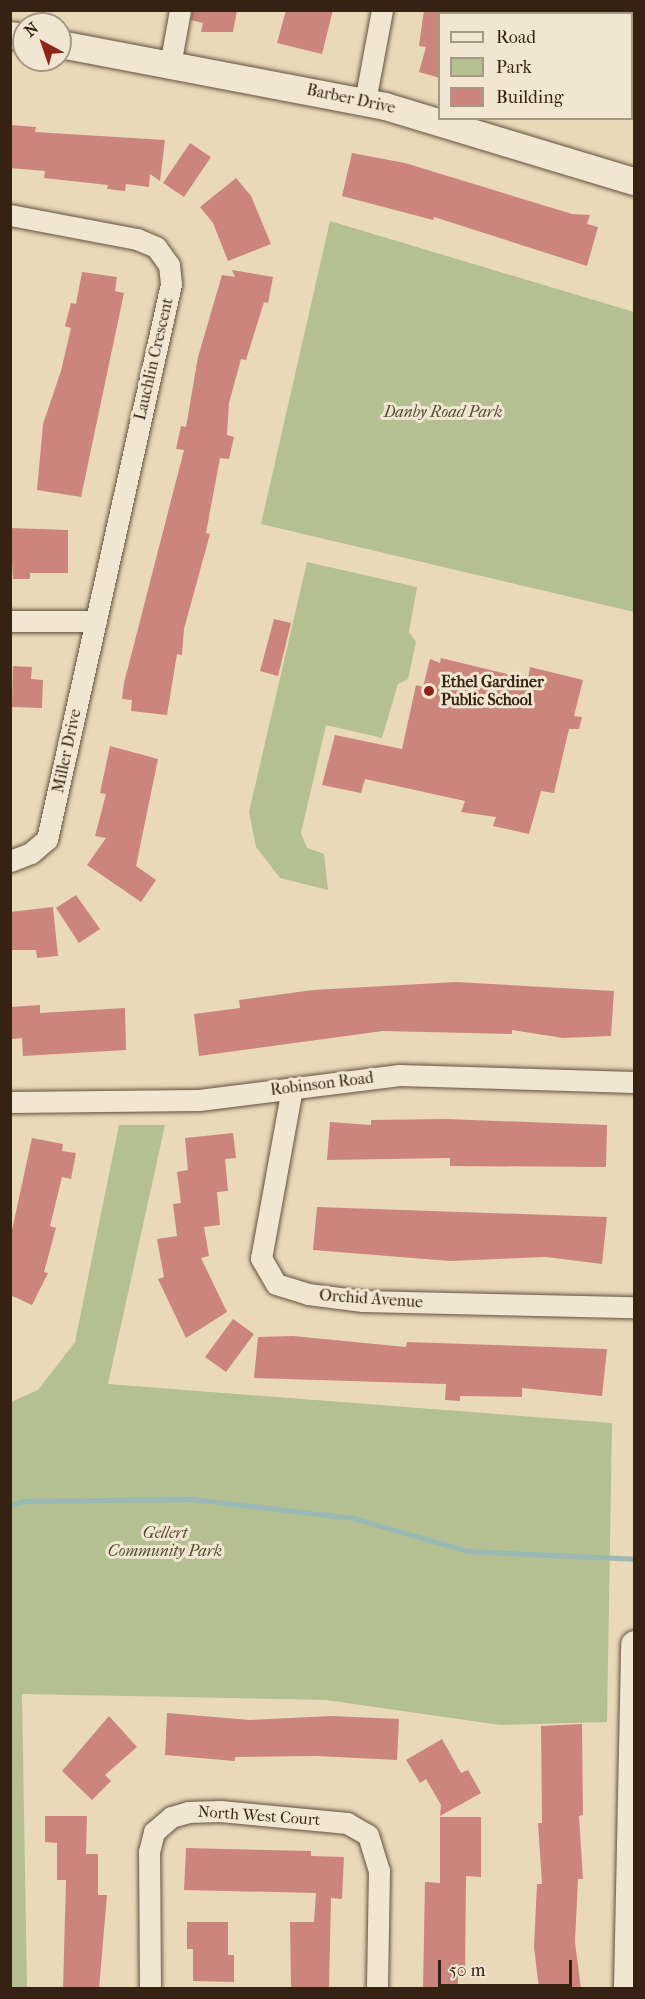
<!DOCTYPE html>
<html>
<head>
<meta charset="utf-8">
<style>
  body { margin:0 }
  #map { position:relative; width:645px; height:1999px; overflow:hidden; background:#e9d9b9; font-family:"IM FELL French Canon",serif }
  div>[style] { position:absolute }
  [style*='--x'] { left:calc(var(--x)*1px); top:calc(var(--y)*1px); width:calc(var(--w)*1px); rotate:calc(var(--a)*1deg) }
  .green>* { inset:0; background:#b4c091 }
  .stream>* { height:5px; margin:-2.5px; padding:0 2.5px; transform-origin:2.5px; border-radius:2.5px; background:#99b9b5 }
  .building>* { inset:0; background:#cc857c }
  .roads { filter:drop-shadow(0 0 2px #63503c) drop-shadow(0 0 2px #63503c) }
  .minor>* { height:21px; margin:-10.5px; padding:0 10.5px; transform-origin:10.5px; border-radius:10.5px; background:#f1e6d2 }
  .tertiary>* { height:27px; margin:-13.5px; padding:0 13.5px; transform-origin:13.5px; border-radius:13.5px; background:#f1e6d2 }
  .dots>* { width:16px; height:16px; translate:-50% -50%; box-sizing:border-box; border:3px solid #f1e6d2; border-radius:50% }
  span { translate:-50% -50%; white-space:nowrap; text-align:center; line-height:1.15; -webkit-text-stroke:6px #f1e6d2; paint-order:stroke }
  .street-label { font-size:16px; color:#362212 }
  .park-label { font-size:16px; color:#564a32; font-style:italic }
  .poi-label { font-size:16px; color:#362212; font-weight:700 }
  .left { translate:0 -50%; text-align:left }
  .frame { position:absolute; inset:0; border:12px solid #362212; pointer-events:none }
  .legend { position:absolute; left:438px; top:12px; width:195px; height:108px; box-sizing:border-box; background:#f1e6d2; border:2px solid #a69885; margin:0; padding:8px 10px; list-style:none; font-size:18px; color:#362212 }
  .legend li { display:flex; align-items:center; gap:12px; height:30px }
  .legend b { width:30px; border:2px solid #a69885 }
  .north { position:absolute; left:12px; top:12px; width:60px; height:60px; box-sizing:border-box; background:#f1e6d2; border:2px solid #a69885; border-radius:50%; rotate:320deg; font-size:16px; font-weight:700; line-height:24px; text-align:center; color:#362212 }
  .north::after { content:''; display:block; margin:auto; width:21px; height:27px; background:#8f2418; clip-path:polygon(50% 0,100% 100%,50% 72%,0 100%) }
  .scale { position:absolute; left:438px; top:1960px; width:134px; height:27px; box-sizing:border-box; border:3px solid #362212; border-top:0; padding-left:8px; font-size:18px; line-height:21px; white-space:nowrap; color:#362212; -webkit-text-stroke:4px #f1e6d2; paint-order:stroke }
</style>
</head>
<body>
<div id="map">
  <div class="green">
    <i style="clip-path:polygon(330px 221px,634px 312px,634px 612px,261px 524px)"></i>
    <i style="clip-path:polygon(307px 562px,417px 587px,409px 632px,416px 642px,408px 679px,398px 684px,382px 738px,326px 725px,301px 833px,307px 848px,324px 854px,328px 890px,280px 878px,256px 847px,249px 812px)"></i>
    <i style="clip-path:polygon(119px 1125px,165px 1125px,108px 1384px,612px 1423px,607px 1722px,500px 1725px,326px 1700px,22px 1694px,27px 1988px,11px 1988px,11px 1402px,38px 1390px,75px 1342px)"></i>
  </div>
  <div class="stream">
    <i style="--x:10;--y:1505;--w:15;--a:-16"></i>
    <i style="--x:24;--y:1501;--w:167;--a:-0.7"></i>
    <i style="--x:191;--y:1499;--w:163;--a:6.7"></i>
    <i style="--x:353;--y:1518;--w:119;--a:16.1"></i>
    <i style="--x:467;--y:1551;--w:167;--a:2.7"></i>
  </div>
  <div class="building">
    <i style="clip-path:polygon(192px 10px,237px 10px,233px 32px,201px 32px,203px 23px,191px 20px)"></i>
    <i style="clip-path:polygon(286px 10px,333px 10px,322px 54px,277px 43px)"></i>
    <i style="clip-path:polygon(424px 10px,440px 10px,440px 78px,419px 72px,426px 47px,419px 46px)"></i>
    <i style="clip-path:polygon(10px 125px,36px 127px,35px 132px,165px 140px,160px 181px,150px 174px,149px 187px,126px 184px,125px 191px,107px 189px,108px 185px,44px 178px,45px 171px,10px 168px)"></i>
    <i style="clip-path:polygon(190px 143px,211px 157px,184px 197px,163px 183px)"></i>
    <i style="clip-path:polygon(352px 153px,405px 163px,572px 214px,590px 215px,587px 224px,598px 227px,587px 266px,434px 217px,433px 220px,342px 196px)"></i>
    <i style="clip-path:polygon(236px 178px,251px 196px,271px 244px,228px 261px,213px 223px,200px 207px)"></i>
    <i style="clip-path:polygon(232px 270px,273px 277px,268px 303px,264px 302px,246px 360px,241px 359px,229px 403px,227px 435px,234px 437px,229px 459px,220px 458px,206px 533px,210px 534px,184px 629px,182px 655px,177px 654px,167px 715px,131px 711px,132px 700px,122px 699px,124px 683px,184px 450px,176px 449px,181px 426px,186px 427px,198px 357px,222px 275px,235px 277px)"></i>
    <i style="clip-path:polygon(82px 272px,117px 277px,115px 291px,124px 293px,81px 497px,37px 490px,43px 424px,61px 371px,71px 328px,65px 326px,71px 303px,76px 304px)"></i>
    <i style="clip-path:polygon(10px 528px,68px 530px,68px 573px,30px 573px,30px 579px,13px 579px)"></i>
    <i style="clip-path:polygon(274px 619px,291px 623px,278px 676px,260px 671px)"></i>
    <i style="clip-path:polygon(441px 658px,528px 679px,530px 667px,583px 680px,574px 716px,582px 717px,579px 729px,569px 729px,554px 793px,541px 791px,529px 834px,493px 826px,496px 817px,461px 812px,465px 801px,365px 779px,361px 793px,322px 785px,335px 735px,402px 749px,416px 685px,423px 687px,430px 659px,440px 663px)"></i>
    <i style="clip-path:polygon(13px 666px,32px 667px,31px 679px,43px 680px,42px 708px,12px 707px)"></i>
    <i style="clip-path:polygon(110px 746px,158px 759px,136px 866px,156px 880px,141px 902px,87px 865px,106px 838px,95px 836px,106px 794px,100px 793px)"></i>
    <i style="clip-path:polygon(76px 895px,100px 929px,79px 943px,56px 908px)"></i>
    <i style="clip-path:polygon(53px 907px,58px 956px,37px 958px,36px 950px,10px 950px,10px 912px)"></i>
    <i style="clip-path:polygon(456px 982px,614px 991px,611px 1036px,563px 1038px,512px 1030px,512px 1034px,383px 1031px,199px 1056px,194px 1014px,240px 1008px,239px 1000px,313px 990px)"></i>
    <i style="clip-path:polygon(40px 1005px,40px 1013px,125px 1008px,126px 1050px,23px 1056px,22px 1038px,12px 1039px,10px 1007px)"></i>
    <i style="clip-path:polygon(446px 1119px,607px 1125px,606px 1167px,450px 1166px,450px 1158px,327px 1160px,330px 1122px,371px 1125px,371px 1120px)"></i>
    <i style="clip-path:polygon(233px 1133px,236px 1158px,225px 1159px,228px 1191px,217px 1192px,220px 1225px,204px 1227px,209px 1256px,201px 1258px,227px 1312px,186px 1338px,158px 1279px,164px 1277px,157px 1239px,177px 1236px,173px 1204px,181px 1203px,177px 1172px,188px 1170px,185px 1138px)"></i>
    <i style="clip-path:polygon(32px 1138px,63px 1144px,62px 1151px,76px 1153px,71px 1179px,62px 1177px,50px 1226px,56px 1228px,44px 1272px,48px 1273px,32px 1305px,10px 1295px,10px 1239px)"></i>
    <i style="clip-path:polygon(317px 1207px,607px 1217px,602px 1264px,546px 1257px,450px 1261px,313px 1250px)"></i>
    <i style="clip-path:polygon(233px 1319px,254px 1334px,226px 1372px,205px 1357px)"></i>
    <i style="clip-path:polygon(293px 1336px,406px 1347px,407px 1342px,607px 1349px,602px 1396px,522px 1388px,522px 1397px,460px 1396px,460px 1401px,445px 1400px,446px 1384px,254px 1378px,258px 1337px)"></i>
    <i style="clip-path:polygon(167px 1713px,250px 1720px,332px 1716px,399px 1719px,397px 1760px,316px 1756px,235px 1757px,235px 1761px,165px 1755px)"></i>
    <i style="clip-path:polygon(109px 1716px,137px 1747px,105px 1775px,111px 1781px,92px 1800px,62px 1771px)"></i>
    <i style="clip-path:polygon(582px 1724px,583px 1815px,579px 1816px,583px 1879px,578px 1879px,575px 1942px,581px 1989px,539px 1989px,534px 1947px,537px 1884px,542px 1884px,538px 1823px,542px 1823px,541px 1726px)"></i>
    <i style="clip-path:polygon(442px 1739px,461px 1773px,468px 1770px,481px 1793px,440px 1816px,441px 1805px,426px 1779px,420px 1783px,406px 1760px)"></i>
    <i style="clip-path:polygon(45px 1816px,87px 1816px,86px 1854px,98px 1854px,98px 1895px,107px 1895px,99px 1989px,63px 1989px,66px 1880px,57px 1880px,57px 1843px,45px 1842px)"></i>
    <i style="clip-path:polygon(440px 1817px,481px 1817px,481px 1877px,466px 1876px,465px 1975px,458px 1975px,458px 1989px,423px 1989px,425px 1882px,440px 1883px)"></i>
    <i style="clip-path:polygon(186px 1848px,311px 1851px,311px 1856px,344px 1857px,342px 1899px,331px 1898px,329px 1989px,291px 1989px,290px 1922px,314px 1922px,316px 1893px,184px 1890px)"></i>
    <i style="clip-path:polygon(187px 1922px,228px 1922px,228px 1955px,234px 1955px,234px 1982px,193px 1981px,193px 1949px,187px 1949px)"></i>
  </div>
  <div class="roads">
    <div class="minor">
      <i style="--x:170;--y:65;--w:56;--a:-79.7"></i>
      <i style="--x:365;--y:101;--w:93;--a:-79.4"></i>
      <i style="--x:10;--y:215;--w:129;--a:10.7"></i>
      <i style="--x:137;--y:239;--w:21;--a:23"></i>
      <i style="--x:156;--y:247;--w:22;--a:54"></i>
      <i style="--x:169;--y:265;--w:19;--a:84"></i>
      <i style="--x:171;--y:284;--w:569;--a:102.59"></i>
      <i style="--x:47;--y:839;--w:21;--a:139"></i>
      <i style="--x:31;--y:853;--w:22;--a:159"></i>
      <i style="--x:10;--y:621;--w:86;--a:0"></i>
      <i style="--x:292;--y:1088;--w:173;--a:100.3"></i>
      <i style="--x:261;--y:1258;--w:30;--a:60"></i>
      <i style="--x:276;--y:1284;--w:34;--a:17"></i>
      <i style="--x:308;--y:1294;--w:55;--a:7.3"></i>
      <i style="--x:363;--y:1301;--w:271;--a:1.3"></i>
      <i style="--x:10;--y:1102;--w:189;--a:-0.6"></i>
      <i style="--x:199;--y:1100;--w:202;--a:-7.1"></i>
      <i style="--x:399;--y:1075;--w:235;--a:1.7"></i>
      <i style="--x:150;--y:1988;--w:136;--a:-90.4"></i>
      <i style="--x:149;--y:1852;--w:21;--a:-76"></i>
      <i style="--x:154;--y:1832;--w:23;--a:-41"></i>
      <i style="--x:171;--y:1817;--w:18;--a:-16"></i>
      <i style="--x:188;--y:1812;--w:32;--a:-2"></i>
      <i style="--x:220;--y:1811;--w:128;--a:5.4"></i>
      <i style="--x:347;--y:1823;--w:24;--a:30"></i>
      <i style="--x:368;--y:1835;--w:38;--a:73"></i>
      <i style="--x:379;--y:1871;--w:117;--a:91"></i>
    </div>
    <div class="tertiary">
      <i style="--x:10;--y:35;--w:14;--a:8"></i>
      <i style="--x:60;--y:44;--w:331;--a:10.8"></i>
      <i style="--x:385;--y:106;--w:260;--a:16.8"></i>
      <i style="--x:627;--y:1988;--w:344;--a:-88.8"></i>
    </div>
  </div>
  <div class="dots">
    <i style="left:429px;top:691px;background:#8f2418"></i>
  </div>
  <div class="street-label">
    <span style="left:351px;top:99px;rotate:12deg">Barber Drive</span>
    <span style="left:154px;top:359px;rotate:-77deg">Lauchlin Crescent</span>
    <span style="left:67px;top:751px;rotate:-78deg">Miller Drive</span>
    <span style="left:322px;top:1084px;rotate:-7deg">Robinson Road</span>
    <span style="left:371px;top:1299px;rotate:4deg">Orchid Avenue</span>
    <span style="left:259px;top:1816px;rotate:4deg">North West Court</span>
  </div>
  <div class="park-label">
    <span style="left:443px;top:412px">Danby Road Park</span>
    <span style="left:165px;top:1542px">Gellert<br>Community Park</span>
  </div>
  <div class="poi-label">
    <span class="left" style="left:441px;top:691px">Ethel Gardiner<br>Public School</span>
  </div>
  <div class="frame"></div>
  <ul class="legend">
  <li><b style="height:8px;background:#f1e6d2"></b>Road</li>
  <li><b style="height:16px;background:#b4c091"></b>Park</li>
  <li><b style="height:16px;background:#cc857c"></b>Building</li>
  </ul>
  <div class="north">N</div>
  <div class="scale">50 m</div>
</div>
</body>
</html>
